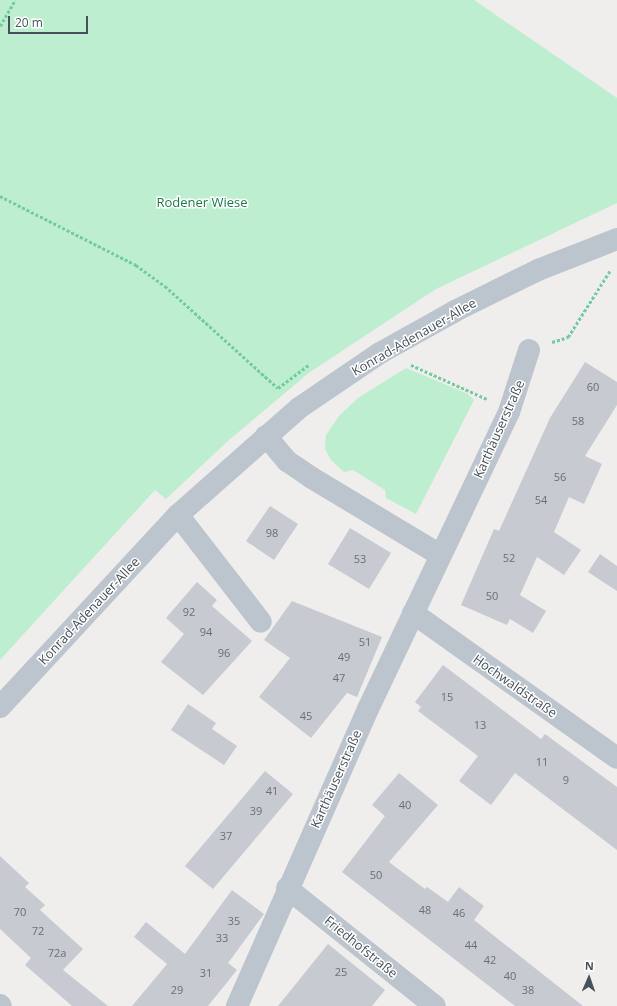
<!DOCTYPE html>
<html>
<head>
<meta charset="utf-8">
<style>
  body { margin:0 }
  #map { position:relative; width:617px; height:1006px; overflow:hidden; background:#f0eded; font-family:"Open Sans",sans-serif }
  div>[style] { position:absolute }
  [style*='--x'] { left:calc(var(--x)*1px); top:calc(var(--y)*1px); width:calc(var(--w)*1px); rotate:calc(var(--a)*1deg) }
  .green>* { inset:0; background:#bceecf }
  .building>* { inset:0; background:#c7cad0 }
  .path>* { height:2.5px; margin-top:-1.25px; transform-origin:0; background:repeating-linear-gradient(90deg,#74cba0 0 3px,transparent 0 5px) }
  .minor>* { height:22px; margin:-11px; padding:0 11px; transform-origin:11px; border-radius:11px; background:#bcc5cd }
  span { translate:-50% -50%; white-space:nowrap; text-align:center; line-height:1.15; -webkit-text-stroke:3px #fff; paint-order:stroke }
  .number-label { font-size:11px; color:#666f78 }
  .number-label span { -webkit-text-stroke-width:0 }
  .park-label { font-size:13px; color:#187a49 }
  .street-label { font-size:13px; color:#46515a }
  .north { position:absolute; left:569px; top:958px; width:40px; height:40px; -webkit-text-stroke:3px #fff; paint-order:stroke; rotate:2deg; font-size:11px; font-weight:700; line-height:16px; text-align:center; color:#46515a }
  .north::after { content:''; display:block; margin:auto; width:14px; height:18px; background:#46515a; clip-path:polygon(50% 0,100% 100%,50% 72%,0 100%) }
  .scale { position:absolute; left:8px; top:16px; width:80px; height:18px; box-sizing:border-box; border:2px solid #46515a; border-top:0; padding-left:5px; font-size:12px; line-height:14px; white-space:nowrap; color:#46515a; -webkit-text-stroke:3px #fff; paint-order:stroke }
</style>
</head>
<body>
<div id="map">
  <div class="green">
    <i style="clip-path:polygon(0 0,474px 0,617px 98px,617px 203px,436px 289px,310px 372px,229px 440px,166px 499px,155px 490px,0 660px)"></i>
    <i style="clip-path:polygon(406px 368px,468px 394px,474px 400px,416px 514px,386px 498px,385px 490px,353px 470px,344px 472px,331px 460px,325px 449px,326px 435px,339px 416px,358px 398px)"></i>
  </div>
  <div class="building">
    <i style="clip-path:polygon(585px 362px,617px 382px,617px 405px,585px 456px,602px 464px,584px 504px,569px 497px,554px 532px,581px 550px,564px 575px,537px 557px,520px 595px,546px 611px,533px 633px,510px 619px,507px 625px,461px 605px,494px 529px,499px 531px,550px 418px)"></i>
    <i style="clip-path:polygon(270px 506px,298px 524px,274px 560px,246px 541px)"></i>
    <i style="clip-path:polygon(350px 528px,391px 553px,369px 589px,328px 564px)"></i>
    <i style="clip-path:polygon(600px 554px,617px 566px,617px 591px,588px 572px)"></i>
    <i style="clip-path:polygon(197px 582px,217px 600px,212px 606px,252px 641px,203px 695px,161px 662px,184px 634px,166px 618px)"></i>
    <i style="clip-path:polygon(292px 601px,382px 637px,357px 697px,347px 693px,311px 738px,259px 697px,290px 658px,264px 640px)"></i>
    <i style="clip-path:polygon(443px 665px,541px 739px,545px 734px,617px 787px,617px 850px,515px 773px,491px 805px,459px 781px,478px 756px,418px 711px,421px 707px,415px 702px)"></i>
    <i style="clip-path:polygon(188px 704px,216px 723px,212px 729px,237px 746px,224px 765px,171px 730px)"></i>
    <i style="clip-path:polygon(265px 771px,293px 794px,213px 889px,185px 866px)"></i>
    <i style="clip-path:polygon(399px 773px,438px 805px,389px 862px,425px 889px,427px 887px,448px 902px,459px 887px,484px 906px,474px 920px,583px 1006px,515px 1006px,342px 872px,385px 816px,372px 805px)"></i>
    <i style="clip-path:polygon(0 856px,29px 883px,25px 887px,45px 905px,40px 910px,83px 949px,63px 970px,108px 1006px,72px 1006px,25px 965px,31px 958px,0 929px)"></i>
    <i style="clip-path:polygon(232px 890px,264px 914px,228px 963px,237px 970px,208px 1006px,132px 1006px,167px 964px,134px 937px,146px 922px,185px 954px)"></i>
    <i style="clip-path:polygon(328px 944px,385px 990px,372px 1006px,278px 1006px)"></i>
  </div>
  <div class="path">
    <i style="--x:0;--y:26;--w:30;--a:-60"></i>
    <i style="--x:0;--y:196;--w:153;--a:26.9"></i>
    <i style="--x:136;--y:265;--w:36;--a:36"></i>
    <i style="--x:165;--y:286;--w:152;--a:42.1"></i>
    <i style="--x:278;--y:388;--w:39;--a:-37"></i>
    <i style="--x:552;--y:342;--w:17;--a:-17"></i>
    <i style="--x:568;--y:337;--w:80;--a:-57.7"></i>
    <i style="--x:411;--y:365;--w:83;--a:24.1"></i>
  </div>
  <div class="minor">
    <i style="--x:266;--y:436;--w:33;--a:50"></i>
    <i style="--x:287;--y:461;--w:30;--a:34"></i>
    <i style="--x:312;--y:478;--w:149;--a:31"></i>
    <i style="--x:178;--y:515;--w:135;--a:52.2"></i>
    <i style="--x:413;--y:613;--w:250;--a:35.4"></i>
    <i style="--x:0;--y:707;--w:262;--a:-47.2"></i>
    <i style="--x:178;--y:515;--w:162;--a:-41.5"></i>
    <i style="--x:299;--y:408;--w:98;--a:-34.2"></i>
    <i style="--x:380;--y:353;--w:86;--a:-29.2"></i>
    <i style="--x:455;--y:311;--w:93;--a:-26.3"></i>
    <i style="--x:538;--y:270;--w:85;--a:-21.4"></i>
    <i style="--x:287;--y:888;--w:189;--a:38.6"></i>
    <i style="--x:0;--y:1005;--w:1;--a:45"></i>
    <i style="--x:237;--y:1006;--w:325;--a:-66.2"></i>
    <i style="--x:368;--y:709;--w:329;--a:-64.6"></i>
    <i style="--x:509;--y:412;--w:65;--a:-72.1"></i>
  </div>
  <div class="number-label">
    <span style="left:593px;top:387px">60</span>
    <span style="left:578px;top:421px">58</span>
    <span style="left:560px;top:477px">56</span>
    <span style="left:541px;top:500px">54</span>
    <span style="left:272px;top:533px">98</span>
    <span style="left:509px;top:558px">52</span>
    <span style="left:360px;top:559px">53</span>
    <span style="left:492px;top:596px">50</span>
    <span style="left:189px;top:612px">92</span>
    <span style="left:206px;top:632px">94</span>
    <span style="left:365px;top:642px">51</span>
    <span style="left:224px;top:653px">96</span>
    <span style="left:344px;top:657px">49</span>
    <span style="left:339px;top:678px">47</span>
    <span style="left:447px;top:697px">15</span>
    <span style="left:306px;top:716px">45</span>
    <span style="left:480px;top:725px">13</span>
    <span style="left:542px;top:762px">11</span>
    <span style="left:566px;top:780px">9</span>
    <span style="left:272px;top:791px">41</span>
    <span style="left:405px;top:805px">40</span>
    <span style="left:256px;top:811px">39</span>
    <span style="left:226px;top:836px">37</span>
    <span style="left:376px;top:875px">50</span>
    <span style="left:425px;top:910px">48</span>
    <span style="left:20px;top:912px">70</span>
    <span style="left:459px;top:913px">46</span>
    <span style="left:234px;top:921px">35</span>
    <span style="left:38px;top:931px">72</span>
    <span style="left:222px;top:938px">33</span>
    <span style="left:471px;top:945px">44</span>
    <span style="left:57px;top:953px">72a</span>
    <span style="left:490px;top:960px">42</span>
    <span style="left:341px;top:972px">25</span>
    <span style="left:206px;top:973px">31</span>
    <span style="left:510px;top:976px">40</span>
    <span style="left:177px;top:990px">29</span>
    <span style="left:528px;top:990px">38</span>
  </div>
  <div class="park-label">
    <span style="left:202px;top:202px">Rodener Wiese</span>
  </div>
  <div class="street-label">
    <span style="left:414px;top:337px;rotate:-30deg">Konrad-Adenauer-Allee</span>
    <span style="left:499px;top:429px;rotate:-66deg">Karthäuserstraße</span>
    <span style="left:89px;top:611px;rotate:-47deg">Konrad-Adenauer-Allee</span>
    <span style="left:515px;top:686px;rotate:35deg">Hochwaldstraße</span>
    <span style="left:336px;top:779px;rotate:-66deg">Karthäuserstraße</span>
    <span style="left:361px;top:947px;rotate:39deg">Friedhofstraße</span>
  </div>
  <div class="north">N</div>
  <div class="scale">20 m</div>
</div>
</body>
</html>
